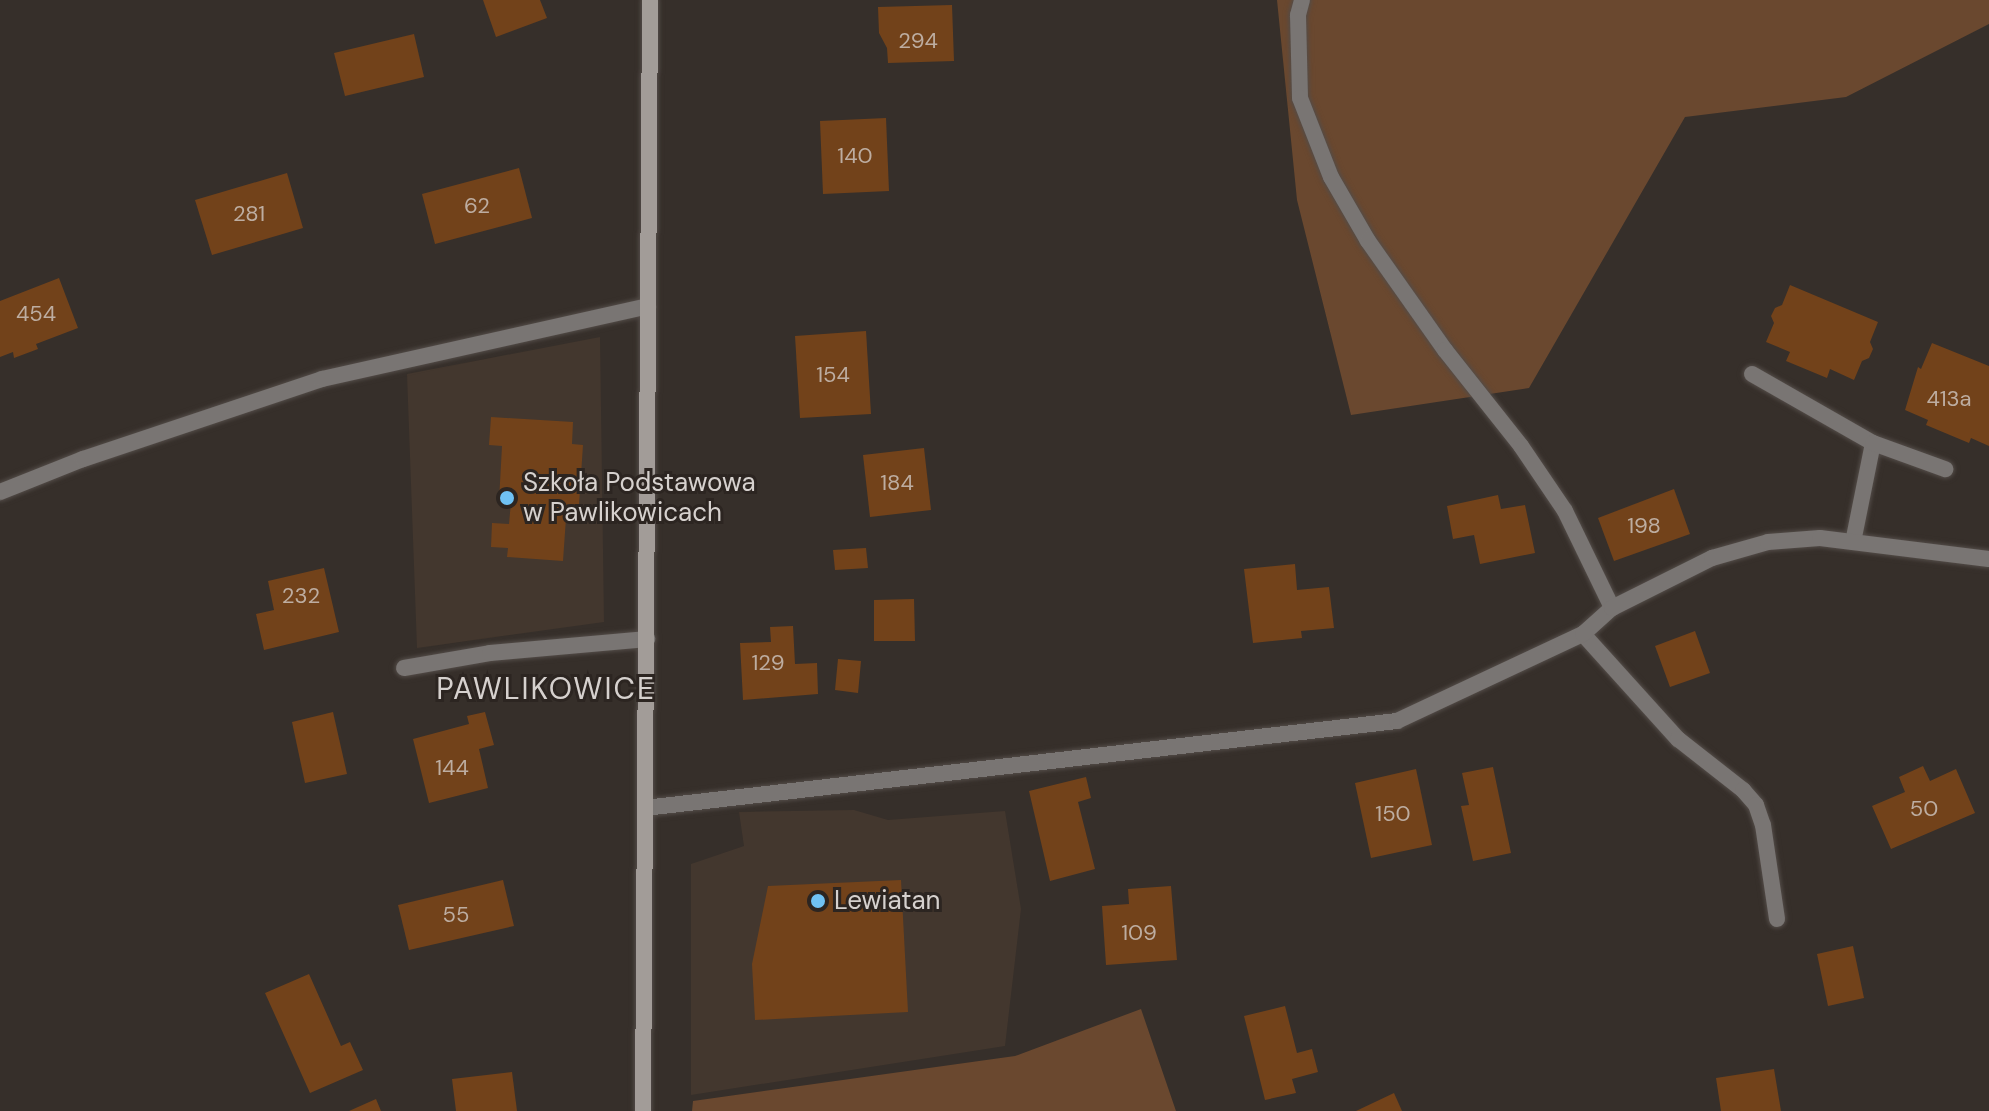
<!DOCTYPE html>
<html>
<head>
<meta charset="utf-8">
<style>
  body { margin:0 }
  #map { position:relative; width:1989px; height:1111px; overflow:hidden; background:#362f2a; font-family:"DM Sans",sans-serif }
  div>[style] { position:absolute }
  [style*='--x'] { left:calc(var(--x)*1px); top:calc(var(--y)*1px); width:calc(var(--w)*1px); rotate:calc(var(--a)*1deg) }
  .built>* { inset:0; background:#43372e }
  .green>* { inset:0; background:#6a482f }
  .building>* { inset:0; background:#72421a }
  .roads { filter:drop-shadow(0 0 2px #534c48) drop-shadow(0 0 2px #534c48) }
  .lane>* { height:16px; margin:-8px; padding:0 8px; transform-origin:8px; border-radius:8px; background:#797573 }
  .street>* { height:16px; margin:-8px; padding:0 8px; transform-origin:8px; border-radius:8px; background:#797573 }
  .secondary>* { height:16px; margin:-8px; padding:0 8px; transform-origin:8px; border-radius:8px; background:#a29c98 }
  .dots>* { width:22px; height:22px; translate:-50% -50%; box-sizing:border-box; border:4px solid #2c2521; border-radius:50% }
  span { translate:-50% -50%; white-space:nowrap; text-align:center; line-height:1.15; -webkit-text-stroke:6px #2c2521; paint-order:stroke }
  .number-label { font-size:22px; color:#bdada1 }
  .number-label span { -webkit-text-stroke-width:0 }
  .poi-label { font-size:26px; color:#d6d1ce }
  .left { translate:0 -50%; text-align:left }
  .quarter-label { font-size:30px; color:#d6d1ce; letter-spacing:2px }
</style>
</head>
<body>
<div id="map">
  <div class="built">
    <i style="clip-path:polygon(600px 337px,604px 622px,417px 648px,407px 374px)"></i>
    <i style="clip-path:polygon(854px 810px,888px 820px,1005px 811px,1021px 909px,1005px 1046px,691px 1095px,691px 864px,744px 846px,739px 812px)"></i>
  </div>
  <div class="green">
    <i style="clip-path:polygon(1277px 0,1989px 0,1989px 24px,1846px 97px,1685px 117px,1529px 388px,1351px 415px,1297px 200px)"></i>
    <i style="clip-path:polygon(1141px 1009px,1176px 1111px,692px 1111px,693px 1101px,1015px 1056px)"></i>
  </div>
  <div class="building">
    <i style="clip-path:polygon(483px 0,540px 0,547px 18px,496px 37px)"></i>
    <i style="clip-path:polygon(952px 5px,954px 61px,888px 63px,887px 48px,879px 33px,878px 7px)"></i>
    <i style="clip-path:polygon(414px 34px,424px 77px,345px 96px,334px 53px)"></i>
    <i style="clip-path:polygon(886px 118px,889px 191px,823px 194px,820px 121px)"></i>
    <i style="clip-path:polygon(519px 168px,532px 218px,435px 244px,422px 194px)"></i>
    <i style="clip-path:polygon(287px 173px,303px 228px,212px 255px,195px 200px)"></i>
    <i style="clip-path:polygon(59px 278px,78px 328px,36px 344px,38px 349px,14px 358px,13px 352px,0 357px,0 301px)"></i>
    <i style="clip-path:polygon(1790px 285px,1878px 322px,1870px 342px,1873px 349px,1869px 358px,1862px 361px,1854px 380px,1830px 369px,1827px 378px,1786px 361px,1790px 352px,1766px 342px,1774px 323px,1771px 316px,1775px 308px,1782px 305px)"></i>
    <i style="clip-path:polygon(866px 331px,871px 414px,800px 418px,795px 336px)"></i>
    <i style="clip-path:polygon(1932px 343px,1989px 366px,1989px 446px,1971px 438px,1969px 443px,1926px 425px,1928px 420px,1905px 410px,1918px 367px,1921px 369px)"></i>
    <i style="clip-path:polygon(491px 417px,573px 422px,572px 444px,583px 445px,579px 505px,567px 504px,563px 561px,507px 557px,508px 548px,491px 547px,492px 523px,509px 524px,511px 502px,499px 501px,502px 446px,489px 445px)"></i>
    <i style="clip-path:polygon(924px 448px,931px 510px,870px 517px,863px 455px)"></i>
    <i style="clip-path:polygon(1674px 489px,1690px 534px,1614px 561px,1598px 518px)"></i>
    <i style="clip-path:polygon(1498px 495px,1501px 509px,1525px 505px,1535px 553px,1480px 564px,1474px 535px,1453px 539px,1447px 506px)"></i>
    <i style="clip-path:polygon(866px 548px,868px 568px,835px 570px,833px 550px)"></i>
    <i style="clip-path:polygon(1295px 564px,1297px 590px,1329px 587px,1334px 628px,1301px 631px,1302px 638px,1253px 643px,1244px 569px)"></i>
    <i style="clip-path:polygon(324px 568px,339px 632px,264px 650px,256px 614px,274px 610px,268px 581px)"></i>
    <i style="clip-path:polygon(914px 599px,915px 641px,874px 641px,874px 600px)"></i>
    <i style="clip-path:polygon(793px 626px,795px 664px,817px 663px,818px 694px,743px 700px,740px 643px,771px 642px,770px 627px)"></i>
    <i style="clip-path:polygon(1695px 631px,1710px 673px,1670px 687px,1655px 646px)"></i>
    <i style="clip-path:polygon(838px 659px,861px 661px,858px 693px,835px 690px)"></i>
    <i style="clip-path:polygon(333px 712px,347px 774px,305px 783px,292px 722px)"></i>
    <i style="clip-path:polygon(485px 712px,494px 745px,479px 749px,488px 788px,429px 803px,413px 739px,469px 724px,467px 716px)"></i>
    <i style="clip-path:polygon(1923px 766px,1930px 781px,1956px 769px,1975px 813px,1891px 849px,1872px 806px,1905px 792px,1899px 777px)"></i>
    <i style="clip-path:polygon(1493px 767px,1511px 853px,1473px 861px,1461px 806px,1469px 805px,1462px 773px)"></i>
    <i style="clip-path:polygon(1416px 769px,1432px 845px,1371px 858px,1355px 783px)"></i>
    <i style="clip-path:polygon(1086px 777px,1091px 798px,1078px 802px,1095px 869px,1050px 881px,1029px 791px)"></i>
    <i style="clip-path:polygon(503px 880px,514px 926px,409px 950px,398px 905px)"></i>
    <i style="clip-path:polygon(901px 880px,908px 1012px,755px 1020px,752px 964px,768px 886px)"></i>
    <i style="clip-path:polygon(1171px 886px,1177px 960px,1106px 965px,1102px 906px,1129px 904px,1128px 889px)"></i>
    <i style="clip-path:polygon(1853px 946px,1864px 998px,1828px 1006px,1817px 954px)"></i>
    <i style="clip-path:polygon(309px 974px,341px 1046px,350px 1042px,363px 1070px,310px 1093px,265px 993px)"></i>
    <i style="clip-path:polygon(1285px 1006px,1297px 1053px,1312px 1049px,1318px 1072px,1292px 1079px,1296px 1093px,1265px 1100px,1244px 1016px)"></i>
    <i style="clip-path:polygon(1774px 1069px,1781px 1111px,1721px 1111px,1716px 1078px)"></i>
    <i style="clip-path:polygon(512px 1072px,517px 1111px,456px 1111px,452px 1079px)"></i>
    <i style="clip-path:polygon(1394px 1093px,1402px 1111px,1356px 1111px)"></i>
    <i style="clip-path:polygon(376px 1099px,381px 1111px,349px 1111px)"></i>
  </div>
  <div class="roads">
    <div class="lane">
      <i style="--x:1752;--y:374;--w:139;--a:29.7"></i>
      <i style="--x:1873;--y:443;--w:101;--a:101.4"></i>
      <i style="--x:1873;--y:443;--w:77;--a:19.9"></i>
      <i style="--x:0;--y:492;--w:89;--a:-21.7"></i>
      <i style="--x:83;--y:459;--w:252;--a:-18.5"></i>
      <i style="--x:322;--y:379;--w:334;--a:-12.6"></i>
      <i style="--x:1583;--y:634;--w:142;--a:47.9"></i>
      <i style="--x:1678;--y:739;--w:83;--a:38.1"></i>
      <i style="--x:1743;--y:790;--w:20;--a:49"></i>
      <i style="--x:1756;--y:805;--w:21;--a:71"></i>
      <i style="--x:1763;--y:825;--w:95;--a:81.5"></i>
      <i style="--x:404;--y:668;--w:87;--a:-9.9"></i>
      <i style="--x:490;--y:653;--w:158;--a:-5.1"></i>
    </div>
    <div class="street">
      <i style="--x:1302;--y:0;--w:16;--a:105"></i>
      <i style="--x:1298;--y:15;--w:83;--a:88.6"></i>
      <i style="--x:1300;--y:98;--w:85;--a:68.6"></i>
      <i style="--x:1331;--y:177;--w:74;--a:60"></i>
      <i style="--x:1368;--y:241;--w:133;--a:54.8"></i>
      <i style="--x:1445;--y:350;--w:122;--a:51.6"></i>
      <i style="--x:1521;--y:446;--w:78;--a:55.9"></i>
      <i style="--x:1565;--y:511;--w:108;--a:64.1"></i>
      <i style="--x:645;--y:808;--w:757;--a:-6.6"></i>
      <i style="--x:1397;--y:721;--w:205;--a:-25.1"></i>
      <i style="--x:1583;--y:634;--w:39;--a:-42"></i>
      <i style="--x:1612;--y:608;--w:112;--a:-26.6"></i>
      <i style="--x:1712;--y:558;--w:58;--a:-15.9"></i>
      <i style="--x:1768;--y:542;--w:52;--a:-4.4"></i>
      <i style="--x:1820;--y:538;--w:170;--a:7.1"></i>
    </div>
    <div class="secondary">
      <i style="--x:643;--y:1111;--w:1111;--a:-89.64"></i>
    </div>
  </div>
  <div class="dots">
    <i style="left:507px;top:498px;background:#70c2f4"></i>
    <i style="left:818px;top:901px;background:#70c2f4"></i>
  </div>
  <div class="number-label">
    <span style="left:918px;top:41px">294</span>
    <span style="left:855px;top:156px">140</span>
    <span style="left:477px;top:206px">62</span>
    <span style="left:249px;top:214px">281</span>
    <span style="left:36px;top:314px">454</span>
    <span style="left:833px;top:375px">154</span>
    <span style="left:1949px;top:399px">413a</span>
    <span style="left:897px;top:483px">184</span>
    <span style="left:1644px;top:526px">198</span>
    <span style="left:301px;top:596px">232</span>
    <span style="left:768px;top:663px">129</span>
    <span style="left:452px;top:768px">144</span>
    <span style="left:1924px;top:809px">50</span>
    <span style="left:1393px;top:814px">150</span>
    <span style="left:456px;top:915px">55</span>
    <span style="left:1139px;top:933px">109</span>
  </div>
  <div class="poi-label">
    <span class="left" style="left:523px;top:498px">Szkoła Podstawowa<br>w Pawlikowicach</span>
    <span class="left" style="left:834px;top:901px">Lewiatan</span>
  </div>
  <div class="quarter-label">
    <span style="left:546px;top:689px">PAWLIKOWICE</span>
  </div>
</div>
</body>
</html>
